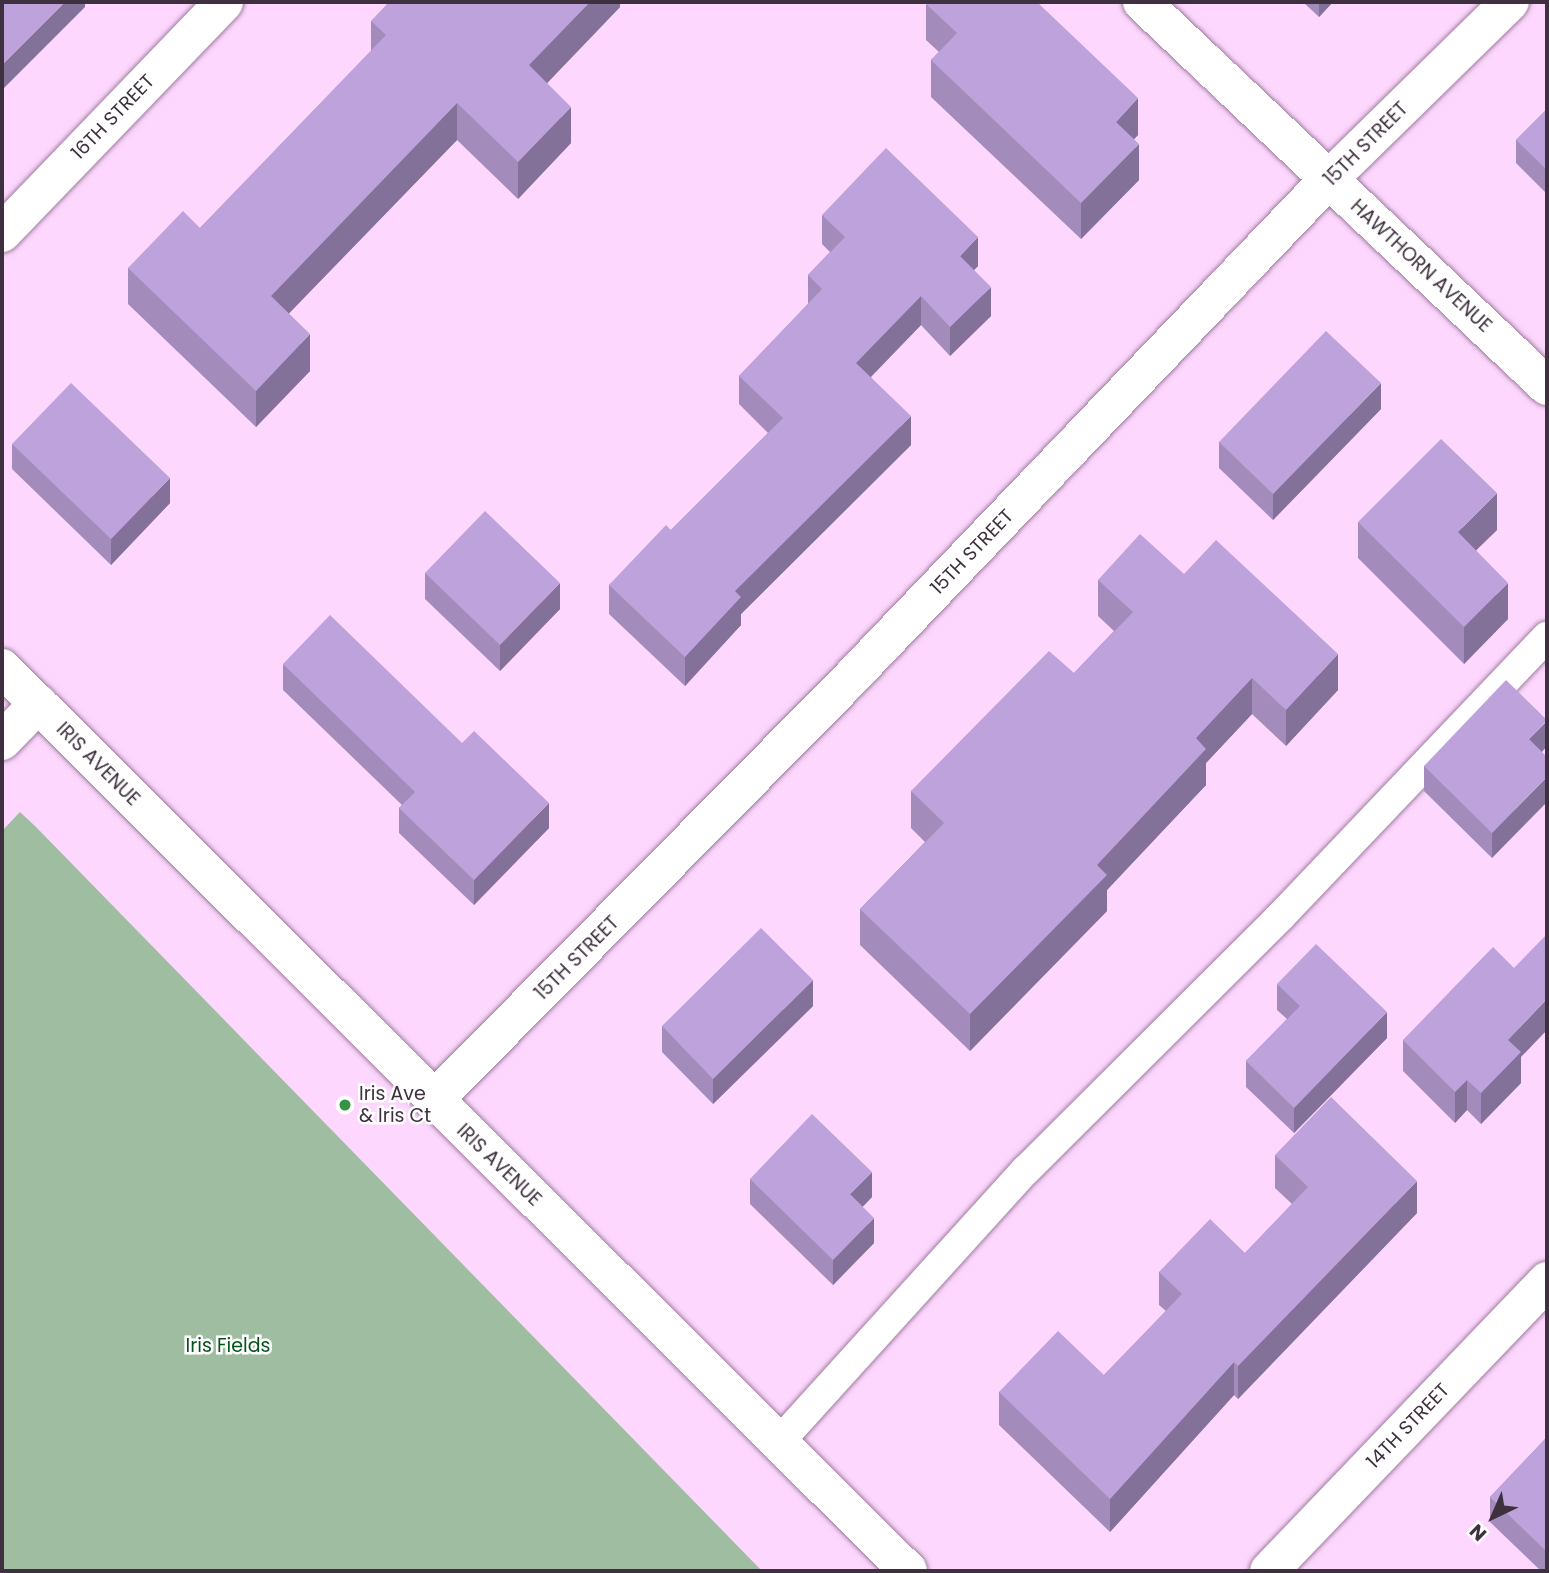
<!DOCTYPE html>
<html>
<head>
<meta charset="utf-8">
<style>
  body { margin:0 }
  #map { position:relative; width:1549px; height:1573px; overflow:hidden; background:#fdd7fd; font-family:Poppins,sans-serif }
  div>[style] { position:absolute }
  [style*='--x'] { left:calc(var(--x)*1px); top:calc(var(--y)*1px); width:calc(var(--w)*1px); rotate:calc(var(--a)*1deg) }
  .green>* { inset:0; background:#9fbea1 }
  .roads { filter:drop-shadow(0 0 2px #9e7c9e) drop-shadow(0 0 2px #9e7c9e) }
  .service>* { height:30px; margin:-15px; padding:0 15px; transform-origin:15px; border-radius:15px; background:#fff }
  .minor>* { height:38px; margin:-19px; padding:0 19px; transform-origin:19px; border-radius:19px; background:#fff }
  .secondary>* { height:38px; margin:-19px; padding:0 19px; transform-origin:19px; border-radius:19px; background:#fff }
  .wall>* { inset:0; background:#a38bbc }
  .shaded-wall>* { inset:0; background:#847199 }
  .building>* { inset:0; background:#bda2db }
  .dots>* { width:19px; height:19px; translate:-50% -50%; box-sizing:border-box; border:4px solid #fff; border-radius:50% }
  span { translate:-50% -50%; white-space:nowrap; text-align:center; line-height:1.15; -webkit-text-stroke:5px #fff; paint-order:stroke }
  .street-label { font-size:19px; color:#3e303e }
  .poi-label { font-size:19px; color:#3e303e }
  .left { translate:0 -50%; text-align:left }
  .park-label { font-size:19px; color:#035217 }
  .frame { position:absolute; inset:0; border:4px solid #3e303e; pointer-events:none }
  .north { position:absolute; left:1458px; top:1482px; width:70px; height:70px; -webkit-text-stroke:5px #fff; paint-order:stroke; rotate:224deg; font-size:19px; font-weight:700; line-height:28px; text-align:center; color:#3e303e }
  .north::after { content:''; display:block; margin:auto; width:24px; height:32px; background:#3e303e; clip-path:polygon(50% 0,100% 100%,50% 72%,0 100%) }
</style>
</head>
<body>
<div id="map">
  <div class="green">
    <i style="clip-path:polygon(20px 812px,36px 827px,762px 1571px,2px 1571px,2px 831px)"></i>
  </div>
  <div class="roads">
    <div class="service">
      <i style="--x:779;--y:1442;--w:367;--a:-47.8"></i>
      <i style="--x:1026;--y:1170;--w:359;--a:-44.9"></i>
      <i style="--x:1280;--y:917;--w:387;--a:-46.4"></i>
    </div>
    <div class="minor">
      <i style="--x:1142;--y:2;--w:558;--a:43.48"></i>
      <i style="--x:2;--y:233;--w:320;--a:-46.1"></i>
      <i style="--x:2;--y:741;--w:52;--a:-45.8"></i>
      <i style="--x:433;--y:1101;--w:592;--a:-45.34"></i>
      <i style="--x:849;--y:680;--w:694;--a:-46.23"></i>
      <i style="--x:1329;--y:179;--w:253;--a:-44.4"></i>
      <i style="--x:1269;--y:1571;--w:402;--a:-46.2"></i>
    </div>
    <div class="secondary">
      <i style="--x:2;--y:668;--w:1279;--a:44.9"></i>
    </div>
  </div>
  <div class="wall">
    <i style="clip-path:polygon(620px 2px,620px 7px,547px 83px,571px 143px,518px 199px,457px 140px,289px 313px,310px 371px,256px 427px,128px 304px,128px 268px,200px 228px,371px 51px,371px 21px)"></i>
    <i style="clip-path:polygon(1303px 2px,1333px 2px,1319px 17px)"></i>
    <i style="clip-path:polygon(926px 4px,1138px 135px,1134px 139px,1139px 180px,1081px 239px,931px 97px,931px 60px,939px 52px,926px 40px)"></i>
    <i style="clip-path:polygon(1547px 109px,1547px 194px,1516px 163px,1516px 140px)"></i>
    <i style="clip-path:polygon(822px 215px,978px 266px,974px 270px,991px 316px,950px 356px,921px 325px,871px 377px,911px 445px,741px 614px,741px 625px,685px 686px,609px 614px,609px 585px,671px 530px,768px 433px,739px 404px,739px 376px,808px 304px,808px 275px,830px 252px,822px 244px)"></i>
    <i style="clip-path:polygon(1381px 409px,1273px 520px,1219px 468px,1219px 442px)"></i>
    <i style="clip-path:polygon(12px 444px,170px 503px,111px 565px,12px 469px)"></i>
    <i style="clip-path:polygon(1358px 522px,1497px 530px,1476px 550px,1508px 619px,1464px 664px,1358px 558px)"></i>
    <i style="clip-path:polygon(425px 573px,560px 609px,500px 671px,425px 599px)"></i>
    <i style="clip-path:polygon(1184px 574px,1338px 690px,1286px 746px,1252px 714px,1206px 763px,1206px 785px,1107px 890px,1107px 911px,970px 1051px,860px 945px,860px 909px,925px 842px,911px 828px,911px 791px,1074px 673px,1114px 631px,1098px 616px,1098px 580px)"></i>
    <i style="clip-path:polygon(283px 664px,549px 828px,474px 905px,399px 833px,399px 808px,402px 805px,283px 690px)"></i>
    <i style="clip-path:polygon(1547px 746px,1542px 752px,1492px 858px,1424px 791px,1424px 766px)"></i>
    <i style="clip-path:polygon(1514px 968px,1521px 1057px,1521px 1083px,1481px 1124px,1467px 1110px,1455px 1123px,1403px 1071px,1403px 1040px)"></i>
    <i style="clip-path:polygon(1277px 984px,1387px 1038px,1294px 1133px,1246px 1087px,1246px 1061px,1287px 1019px,1277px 1010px)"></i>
    <i style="clip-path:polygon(813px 1006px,713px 1104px,662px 1052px,662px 1026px)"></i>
    <i style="clip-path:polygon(1275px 1155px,1417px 1213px,1238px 1399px,1234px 1395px,1110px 1532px,999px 1425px,999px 1392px,1104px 1375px,1166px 1311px,1159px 1305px,1159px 1272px,1245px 1253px,1292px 1204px,1275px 1188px)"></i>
    <i style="clip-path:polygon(750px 1179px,872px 1197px,862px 1207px,874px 1243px,833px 1285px,750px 1204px)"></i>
    <i style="clip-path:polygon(1547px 1437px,1547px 1571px,1541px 1571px,1490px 1522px,1490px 1497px)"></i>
  </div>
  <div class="shaded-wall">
    <i style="clip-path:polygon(65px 2px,85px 2px,85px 7px,2px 90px,2px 65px)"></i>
    <i style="clip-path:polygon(590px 2px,620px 2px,620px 7px,529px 102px,529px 65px)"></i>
    <i style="clip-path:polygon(1319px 2px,1333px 2px,1319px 17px)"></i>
    <i style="clip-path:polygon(1138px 98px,1138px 135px,1116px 158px,1116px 122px)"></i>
    <i style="clip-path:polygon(457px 103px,457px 140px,271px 332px,271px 296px)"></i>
    <i style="clip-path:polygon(571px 107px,571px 143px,518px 199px,518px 162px)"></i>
    <i style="clip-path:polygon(1139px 144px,1139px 180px,1081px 239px,1081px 203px)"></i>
    <i style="clip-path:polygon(978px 237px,978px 266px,960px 284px,960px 256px)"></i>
    <i style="clip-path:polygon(991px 287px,991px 316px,950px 356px,950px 327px)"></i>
    <i style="clip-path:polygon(921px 296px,921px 325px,856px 392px,856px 363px)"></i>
    <i style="clip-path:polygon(310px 334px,310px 371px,256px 427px,256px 391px)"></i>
    <i style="clip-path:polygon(1381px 383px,1381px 409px,1273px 520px,1273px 494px)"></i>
    <i style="clip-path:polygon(911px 416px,911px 445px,741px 614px,741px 625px,685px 686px,685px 657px,735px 591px)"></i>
    <i style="clip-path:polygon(170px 478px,170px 503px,111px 565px,111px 539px)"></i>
    <i style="clip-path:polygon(1497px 493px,1497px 530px,1458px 568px,1458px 532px)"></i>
    <i style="clip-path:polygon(560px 583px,560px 609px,500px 671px,500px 645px)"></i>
    <i style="clip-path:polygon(1508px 583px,1508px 619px,1464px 664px,1464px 627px)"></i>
    <i style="clip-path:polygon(1338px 654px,1338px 690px,1286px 746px,1286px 710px)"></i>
    <i style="clip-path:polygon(1252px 678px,1252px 714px,1206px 763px,1206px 785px,1107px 890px,1107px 911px,970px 1051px,970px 1014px,1097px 865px,1196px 738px)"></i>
    <i style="clip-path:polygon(1547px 721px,1547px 746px,1529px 765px,1529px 739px)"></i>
    <i style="clip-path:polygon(1547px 777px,1547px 802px,1492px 858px,1492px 833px)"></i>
    <i style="clip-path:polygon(549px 803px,549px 828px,474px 905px,474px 880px)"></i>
    <i style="clip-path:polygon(813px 980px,813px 1006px,713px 1104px,713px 1079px)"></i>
    <i style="clip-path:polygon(1547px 999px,1547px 1030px,1521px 1057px,1521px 1083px,1481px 1124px,1481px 1093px,1508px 1040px)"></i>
    <i style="clip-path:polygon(1387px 1012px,1387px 1038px,1294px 1133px,1294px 1108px)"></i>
    <i style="clip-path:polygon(1467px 1080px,1467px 1110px,1455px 1123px,1455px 1092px)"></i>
    <i style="clip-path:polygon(872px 1172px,872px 1197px,850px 1220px,850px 1194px)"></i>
    <i style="clip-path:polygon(1417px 1181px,1417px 1213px,1238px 1399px,1238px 1366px)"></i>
    <i style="clip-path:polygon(874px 1218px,874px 1243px,833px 1285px,833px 1260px)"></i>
    <i style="clip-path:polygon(1234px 1362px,1234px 1395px,1110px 1532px,1110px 1499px)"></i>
    <i style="clip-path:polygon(1547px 1550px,1547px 1571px,1546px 1571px,1546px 1551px)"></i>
  </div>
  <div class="building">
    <i style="clip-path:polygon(2px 2px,65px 2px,2px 65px)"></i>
    <i style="clip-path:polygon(389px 2px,590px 2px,529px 65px,571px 107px,518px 162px,457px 103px,271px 296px,310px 334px,256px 391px,128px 268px,183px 211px,200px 228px,386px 35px,371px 21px)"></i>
    <i style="clip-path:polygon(928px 2px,1037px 2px,1138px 98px,1116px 122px,1139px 144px,1081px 203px,931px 60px,957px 33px,926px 4px)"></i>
    <i style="clip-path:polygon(1547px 109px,1547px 170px,1516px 140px)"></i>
    <i style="clip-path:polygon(886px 148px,978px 237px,960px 256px,991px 287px,950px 327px,921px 296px,856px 363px,911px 416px,735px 591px,741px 597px,685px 657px,609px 585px,666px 525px,671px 530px,783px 418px,739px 376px,822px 289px,808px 275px,845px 237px,822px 215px)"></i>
    <i style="clip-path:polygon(1326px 331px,1381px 383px,1273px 494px,1219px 442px)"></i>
    <i style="clip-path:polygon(71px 383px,170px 478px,111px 539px,12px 444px)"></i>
    <i style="clip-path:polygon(1441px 439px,1497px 493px,1458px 532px,1508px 583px,1464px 627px,1358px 522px)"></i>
    <i style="clip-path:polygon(485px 511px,560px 583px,500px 645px,425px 573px)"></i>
    <i style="clip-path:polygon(1140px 534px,1184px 574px,1216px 540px,1338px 654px,1286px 710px,1252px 678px,1196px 738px,1206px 749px,1097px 865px,1107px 875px,970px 1014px,860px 909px,944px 823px,911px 791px,1049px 651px,1074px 673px,1133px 612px,1098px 580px)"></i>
    <i style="clip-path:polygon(330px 615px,462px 743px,474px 731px,549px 803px,474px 880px,399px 808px,415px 792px,283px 664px)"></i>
    <i style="clip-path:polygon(1506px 680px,1547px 720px,1529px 739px,1547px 757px,1547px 777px,1492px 833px,1424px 766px)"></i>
    <i style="clip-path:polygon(761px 928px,813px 980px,713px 1079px,662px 1026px)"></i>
    <i style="clip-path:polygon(1547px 934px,1547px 999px,1508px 1040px,1521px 1052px,1481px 1093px,1467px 1080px,1455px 1092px,1403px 1040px,1493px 947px,1514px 968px)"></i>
    <i style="clip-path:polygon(1316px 944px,1387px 1012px,1294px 1108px,1246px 1061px,1300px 1006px,1277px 984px)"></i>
    <i style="clip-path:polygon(1331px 1097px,1417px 1181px,1238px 1366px,1234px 1362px,1110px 1499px,999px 1392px,1058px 1331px,1104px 1375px,1182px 1294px,1159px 1272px,1210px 1219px,1245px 1253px,1308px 1187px,1275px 1155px)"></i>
    <i style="clip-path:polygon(812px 1114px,872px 1172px,850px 1194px,874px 1218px,833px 1260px,750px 1179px)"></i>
    <i style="clip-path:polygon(1547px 1437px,1547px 1550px,1546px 1551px,1490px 1497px)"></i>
  </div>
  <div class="dots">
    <i style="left:345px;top:1105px;background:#369243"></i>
  </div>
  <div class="street-label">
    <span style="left:113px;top:117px;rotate:-46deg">16TH STREET</span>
    <span style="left:1366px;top:144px;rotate:-45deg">15TH STREET</span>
    <span style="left:1421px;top:266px;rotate:43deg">HAWTHORN AVENUE</span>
    <span style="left:972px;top:552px;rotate:-46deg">15TH STREET</span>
    <span style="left:98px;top:764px;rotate:45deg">IRIS AVENUE</span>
    <span style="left:577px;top:958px;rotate:-45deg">15TH STREET</span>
    <span style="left:499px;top:1165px;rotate:44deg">IRIS AVENUE</span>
    <span style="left:1408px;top:1426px;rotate:-46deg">14TH STREET</span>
  </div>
  <div class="poi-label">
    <span class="left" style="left:359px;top:1105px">Iris Ave<br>&amp; Iris Ct</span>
  </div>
  <div class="park-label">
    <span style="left:228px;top:1346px">Iris Fields</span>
  </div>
  <div class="frame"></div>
  <div class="north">N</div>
</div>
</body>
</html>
